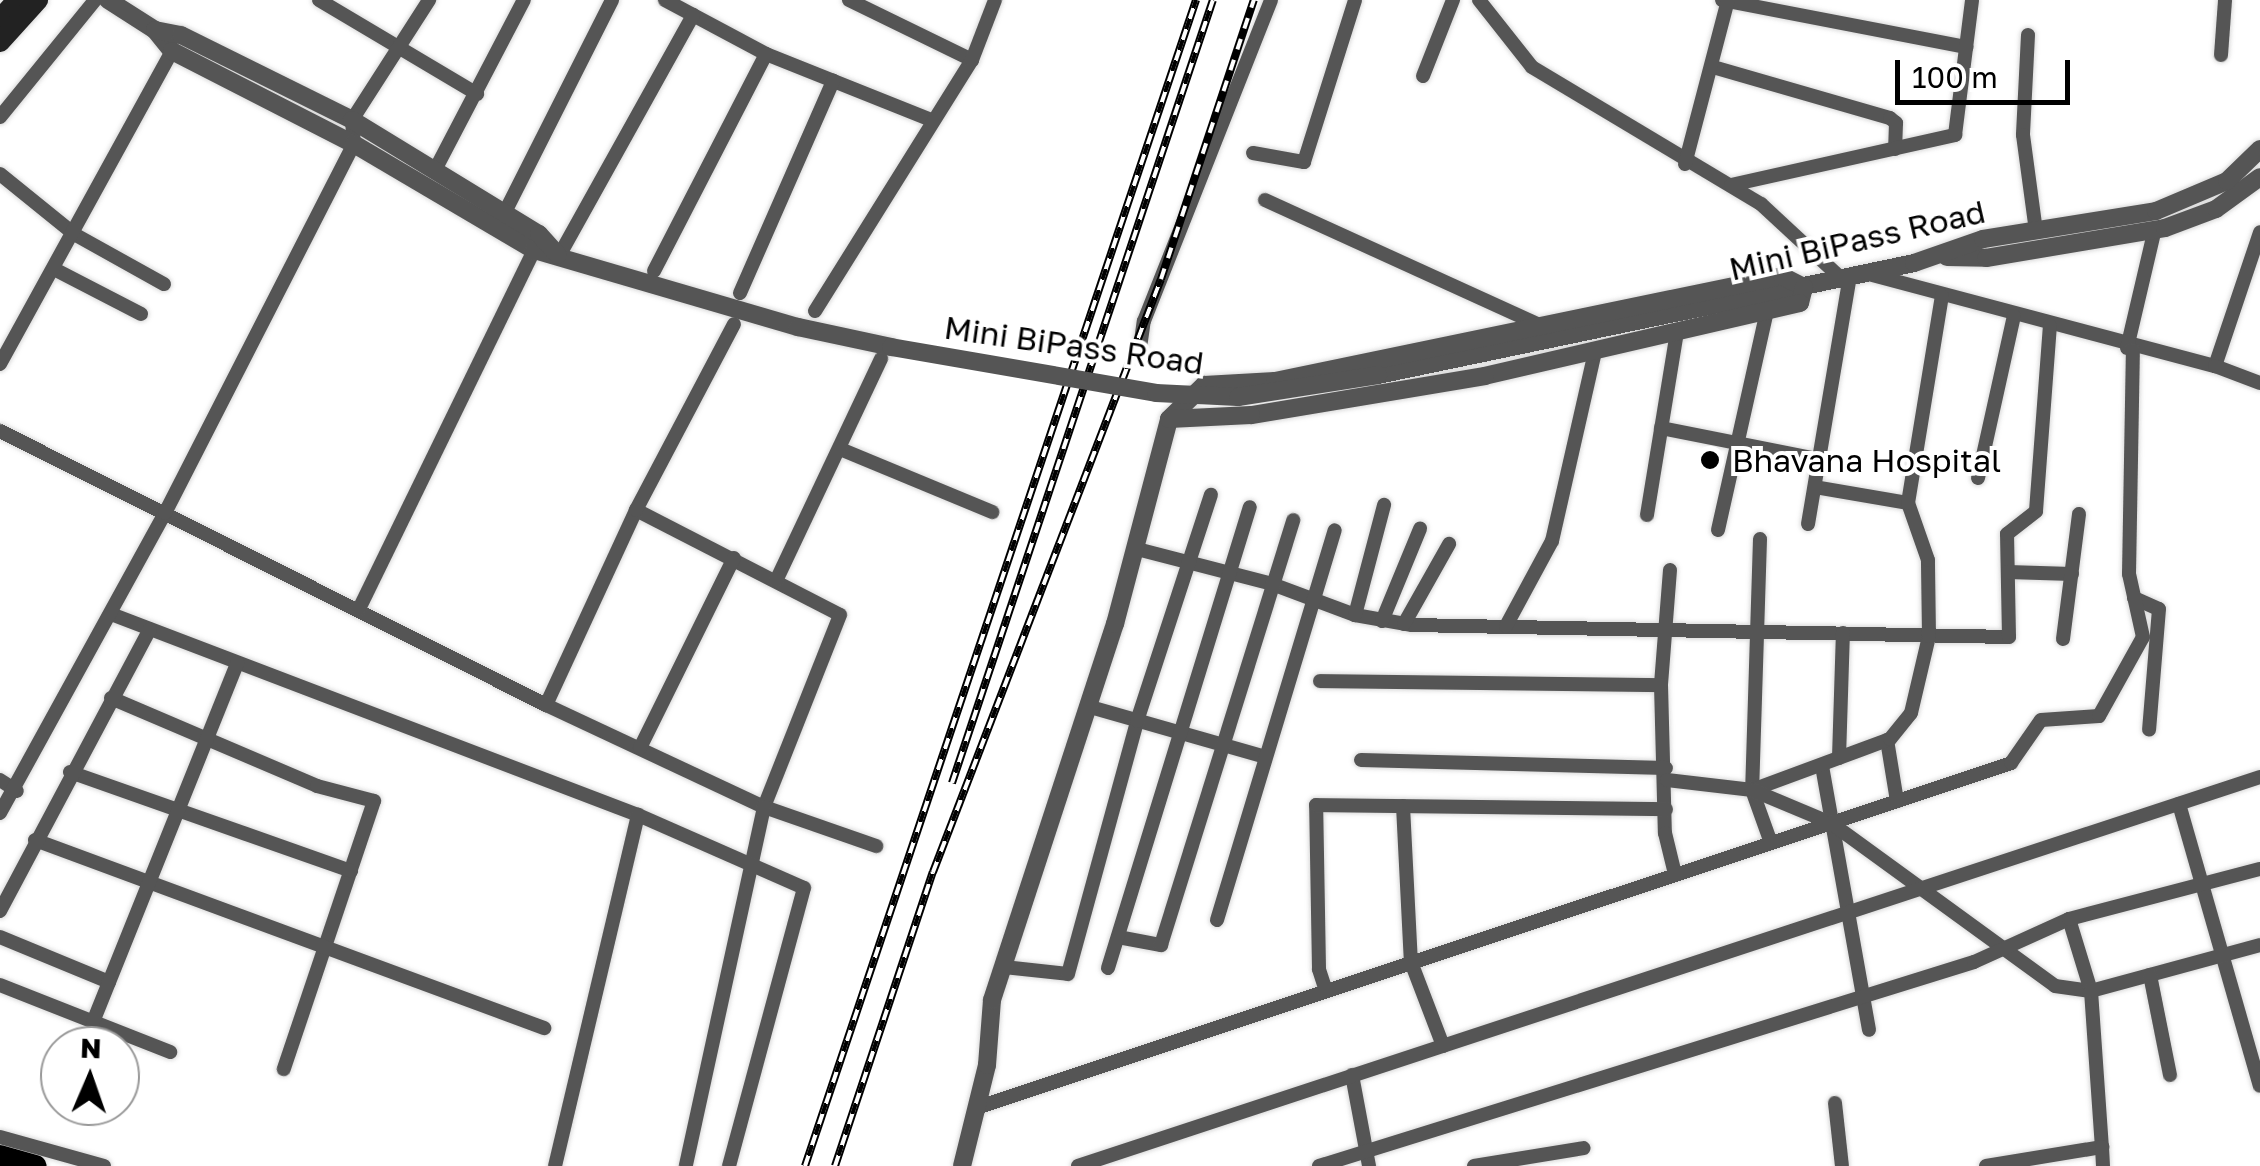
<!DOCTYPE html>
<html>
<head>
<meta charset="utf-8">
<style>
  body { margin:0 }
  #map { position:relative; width:2260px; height:1166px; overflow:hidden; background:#fff; font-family:"Golos Text",sans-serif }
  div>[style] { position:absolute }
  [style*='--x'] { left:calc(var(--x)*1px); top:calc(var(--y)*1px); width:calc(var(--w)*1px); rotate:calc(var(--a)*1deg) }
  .roads { filter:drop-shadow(0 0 2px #dbdbdb) drop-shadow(0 0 2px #dbdbdb) }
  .minor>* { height:14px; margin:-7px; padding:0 7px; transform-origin:7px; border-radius:7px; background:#555 }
  .tertiary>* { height:18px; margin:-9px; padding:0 9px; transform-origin:9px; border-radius:9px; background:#555 }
  .secondary>* { height:20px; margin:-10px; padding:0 10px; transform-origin:10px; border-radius:10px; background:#222 }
  .trunk>* { height:22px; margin:-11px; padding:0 11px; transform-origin:11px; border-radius:11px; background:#000 }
  .rail>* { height:8px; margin-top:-4px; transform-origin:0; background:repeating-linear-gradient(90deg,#fff 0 11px,#000 0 22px); box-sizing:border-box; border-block:2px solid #000 }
  .tertiary-bridge>* { height:18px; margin:-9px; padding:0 9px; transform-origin:9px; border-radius:9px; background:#555 }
  .dots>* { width:28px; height:28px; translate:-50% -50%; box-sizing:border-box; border:5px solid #fff; border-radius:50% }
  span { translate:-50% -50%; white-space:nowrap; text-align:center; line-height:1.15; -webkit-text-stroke:8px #fff; paint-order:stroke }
  .street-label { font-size:32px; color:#000 }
  .poi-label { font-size:32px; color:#000 }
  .left { translate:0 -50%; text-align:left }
  .north { position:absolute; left:40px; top:1026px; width:100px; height:100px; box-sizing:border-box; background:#fff; border:2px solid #999; border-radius:50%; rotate:2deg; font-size:28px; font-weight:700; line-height:40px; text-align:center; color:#000 }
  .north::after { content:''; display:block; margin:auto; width:35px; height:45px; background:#000; clip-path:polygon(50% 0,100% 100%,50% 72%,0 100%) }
  .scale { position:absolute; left:1895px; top:60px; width:175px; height:45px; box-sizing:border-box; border:5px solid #000; border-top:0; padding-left:12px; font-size:30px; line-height:35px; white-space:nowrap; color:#000; -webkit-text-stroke:8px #fff; paint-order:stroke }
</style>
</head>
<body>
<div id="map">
  <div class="roads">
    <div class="minor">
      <i style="--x:319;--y:0;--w:184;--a:30.7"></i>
      <i style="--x:665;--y:0;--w:115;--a:28.1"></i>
      <i style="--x:766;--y:54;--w:178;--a:21.8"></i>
      <i style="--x:849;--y:0;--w:137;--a:26"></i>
      <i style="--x:1479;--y:0;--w:85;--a:51.7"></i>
      <i style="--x:1532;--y:67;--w:267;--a:30.9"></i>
      <i style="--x:1761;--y:204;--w:109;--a:42.8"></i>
      <i style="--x:1722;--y:0;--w:249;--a:10.9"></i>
      <i style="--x:2028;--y:35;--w:100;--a:92.9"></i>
      <i style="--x:2023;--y:135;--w:97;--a:82.3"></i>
      <i style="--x:2221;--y:55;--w:55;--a:-85.8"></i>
      <i style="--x:1713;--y:67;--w:184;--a:16.1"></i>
      <i style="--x:1890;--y:118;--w:8;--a:40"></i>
      <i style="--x:1896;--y:123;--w:26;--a:92"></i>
      <i style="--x:1423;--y:76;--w:82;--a:-68.5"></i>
      <i style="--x:0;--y:117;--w:151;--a:-50.9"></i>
      <i style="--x:1253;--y:153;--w:52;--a:10"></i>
      <i style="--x:1304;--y:162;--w:170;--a:-72.5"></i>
      <i style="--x:1685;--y:164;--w:170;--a:-75.3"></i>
      <i style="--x:435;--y:170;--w:192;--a:-62.4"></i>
      <i style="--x:0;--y:174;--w:95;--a:39"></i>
      <i style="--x:74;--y:234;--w:103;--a:29.1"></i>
      <i style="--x:1731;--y:185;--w:230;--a:-12.6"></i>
      <i style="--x:1955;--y:135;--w:136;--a:-82.8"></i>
      <i style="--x:1265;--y:200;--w:304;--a:24.5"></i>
      <i style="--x:504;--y:214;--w:240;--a:-63.2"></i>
      <i style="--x:559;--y:256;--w:276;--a:-60.9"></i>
      <i style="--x:54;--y:269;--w:98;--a:27.3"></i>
      <i style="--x:654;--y:271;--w:244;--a:-62.7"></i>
      <i style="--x:1865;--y:273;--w:362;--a:14.9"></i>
      <i style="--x:2215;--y:366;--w:141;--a:-71.4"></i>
      <i style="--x:740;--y:293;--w:232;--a:-66.3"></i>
      <i style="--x:815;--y:311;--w:296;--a:-58"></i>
      <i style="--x:972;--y:60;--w:64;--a:-69"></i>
      <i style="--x:2127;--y:348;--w:122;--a:-76.8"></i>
      <i style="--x:1139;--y:355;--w:34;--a:-82"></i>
      <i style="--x:1144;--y:321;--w:345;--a:-68.4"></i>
      <i style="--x:0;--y:364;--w:357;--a:-61.2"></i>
      <i style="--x:2215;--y:366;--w:48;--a:20.7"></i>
      <i style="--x:1661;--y:428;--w:159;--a:11.2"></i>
      <i style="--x:0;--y:431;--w:611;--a:26.65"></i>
      <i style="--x:546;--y:705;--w:241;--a:25.1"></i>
      <i style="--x:764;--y:807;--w:119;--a:19.2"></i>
      <i style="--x:840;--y:449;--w:165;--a:22.5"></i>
      <i style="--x:1978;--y:478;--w:166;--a:-77.5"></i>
      <i style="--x:1815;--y:487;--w:94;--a:9.8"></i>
      <i style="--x:636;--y:510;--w:229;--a:27.2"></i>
      <i style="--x:840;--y:615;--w:206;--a:111.6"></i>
      <i style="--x:764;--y:807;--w:367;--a:102.3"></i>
      <i style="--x:1647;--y:515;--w:185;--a:-80.7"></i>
      <i style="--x:1808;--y:524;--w:252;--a:-80.4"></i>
      <i style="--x:1718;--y:530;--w:224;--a:-77.4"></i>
      <i style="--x:1760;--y:539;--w:251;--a:91.8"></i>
      <i style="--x:1752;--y:790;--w:56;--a:70.3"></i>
      <i style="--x:1137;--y:549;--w:139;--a:14.5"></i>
      <i style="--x:1272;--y:584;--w:89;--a:20.5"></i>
      <i style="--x:1355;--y:615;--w:58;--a:10"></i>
      <i style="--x:1412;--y:625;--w:597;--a:1.15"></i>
      <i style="--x:2009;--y:637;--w:103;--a:-91.1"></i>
      <i style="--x:2007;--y:534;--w:37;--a:-38"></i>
      <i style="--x:2036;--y:511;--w:186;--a:-85.7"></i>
      <i style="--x:1670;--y:570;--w:115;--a:94.5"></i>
      <i style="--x:1661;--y:685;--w:148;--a:88.5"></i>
      <i style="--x:1665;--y:833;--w:42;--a:76.3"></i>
      <i style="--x:2008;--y:572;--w:64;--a:1.8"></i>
      <i style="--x:776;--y:581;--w:246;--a:-64.7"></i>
      <i style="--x:2134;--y:598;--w:27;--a:24"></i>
      <i style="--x:2159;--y:609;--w:121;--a:94.7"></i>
      <i style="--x:359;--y:609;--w:399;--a:-64"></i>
      <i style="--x:111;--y:614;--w:564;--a:20.88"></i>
      <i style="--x:638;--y:815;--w:181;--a:23.7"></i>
      <i style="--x:804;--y:888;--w:288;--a:105.1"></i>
      <i style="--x:1355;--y:615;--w:114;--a:-75.2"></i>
      <i style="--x:1382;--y:621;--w:100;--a:-67.6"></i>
      <i style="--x:1404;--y:624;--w:92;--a:-60.6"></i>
      <i style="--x:1506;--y:626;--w:97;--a:-61.6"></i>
      <i style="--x:1552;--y:541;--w:195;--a:-77.2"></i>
      <i style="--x:2063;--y:639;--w:126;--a:-82.7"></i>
      <i style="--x:1320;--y:681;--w:341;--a:0.7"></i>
      <i style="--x:111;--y:698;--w:224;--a:23.1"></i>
      <i style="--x:317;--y:786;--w:59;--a:14.7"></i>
      <i style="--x:374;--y:801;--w:283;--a:108.6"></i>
      <i style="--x:546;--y:705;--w:215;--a:-65.2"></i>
      <i style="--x:636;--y:510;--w:210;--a:-62.2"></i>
      <i style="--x:1090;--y:707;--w:182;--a:15.9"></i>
      <i style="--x:1887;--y:740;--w:62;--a:80.7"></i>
      <i style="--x:640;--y:748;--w:212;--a:-63.7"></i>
      <i style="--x:1839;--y:758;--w:125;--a:-88.2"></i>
      <i style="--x:1361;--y:760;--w:305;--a:1.5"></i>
      <i style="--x:1822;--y:766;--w:268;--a:79.9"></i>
      <i style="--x:70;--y:772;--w:298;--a:19.4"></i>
      <i style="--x:0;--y:780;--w:20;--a:33"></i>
      <i style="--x:1667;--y:780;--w:86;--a:6.7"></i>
      <i style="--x:1752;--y:790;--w:147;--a:-20.3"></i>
      <i style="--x:1890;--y:739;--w:33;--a:-51"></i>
      <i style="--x:1911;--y:713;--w:79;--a:-76.8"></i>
      <i style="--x:1929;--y:636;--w:76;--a:-90.8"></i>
      <i style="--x:1928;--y:560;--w:60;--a:-109.3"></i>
      <i style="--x:1908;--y:503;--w:210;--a:-80.7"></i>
      <i style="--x:1752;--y:790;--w:86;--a:22.7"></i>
      <i style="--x:1831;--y:823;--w:277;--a:36"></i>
      <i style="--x:2055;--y:986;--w:36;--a:8"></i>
      <i style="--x:2091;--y:991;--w:156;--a:86"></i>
      <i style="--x:2179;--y:804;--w:293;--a:74"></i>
      <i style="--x:1403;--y:806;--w:156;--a:87.1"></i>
      <i style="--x:1411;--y:962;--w:90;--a:69.1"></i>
      <i style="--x:0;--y:813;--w:342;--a:-61.2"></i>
      <i style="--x:165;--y:513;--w:415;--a:-62.9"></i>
      <i style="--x:354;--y:144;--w:24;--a:-95"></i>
      <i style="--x:352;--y:120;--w:143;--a:-57.3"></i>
      <i style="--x:35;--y:840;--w:543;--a:20.27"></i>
      <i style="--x:0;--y:911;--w:319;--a:-62"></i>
      <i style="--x:2069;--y:919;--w:75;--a:73"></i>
      <i style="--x:2091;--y:991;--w:175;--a:-15.2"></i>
      <i style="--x:1217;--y:920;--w:407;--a:-73.2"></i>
      <i style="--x:0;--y:937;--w:118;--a:22.4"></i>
      <i style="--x:1118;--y:937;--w:44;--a:10.5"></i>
      <i style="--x:1161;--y:945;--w:445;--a:-72.7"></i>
      <i style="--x:1004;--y:967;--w:64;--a:6.2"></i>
      <i style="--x:1068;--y:974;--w:262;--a:-74.7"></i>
      <i style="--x:1137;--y:721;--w:238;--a:-71.9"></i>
      <i style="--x:1108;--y:968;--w:482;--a:-72.9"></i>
      <i style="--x:2150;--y:975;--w:102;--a:78.7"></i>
      <i style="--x:0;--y:985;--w:183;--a:21.5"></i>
      <i style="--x:1326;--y:991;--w:23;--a:-108"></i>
      <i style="--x:1319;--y:969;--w:164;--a:-91"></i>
      <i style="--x:1316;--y:805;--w:350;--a:0.7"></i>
      <i style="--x:93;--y:1022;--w:387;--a:-68.1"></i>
      <i style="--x:1352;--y:1075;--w:93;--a:79.4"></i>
      <i style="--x:1835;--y:1103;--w:63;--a:83.7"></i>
      <i style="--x:976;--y:1108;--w:1091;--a:-18.43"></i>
      <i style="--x:2011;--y:763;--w:52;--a:-55.1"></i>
      <i style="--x:2041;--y:720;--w:58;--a:-3.9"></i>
      <i style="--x:2099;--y:716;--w:90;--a:-60.9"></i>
      <i style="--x:2143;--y:637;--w:65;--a:-102.5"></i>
      <i style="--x:2129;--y:574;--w:224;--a:-89"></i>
      <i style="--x:0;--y:1137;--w:108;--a:15.6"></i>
      <i style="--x:555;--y:1166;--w:361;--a:-76.7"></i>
      <i style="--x:1078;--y:1166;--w:1244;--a:-18.22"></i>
      <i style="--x:1319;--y:1166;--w:686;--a:-17.3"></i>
      <i style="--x:1974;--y:962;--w:104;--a:-24.4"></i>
      <i style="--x:2069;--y:919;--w:197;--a:-14.7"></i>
      <i style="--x:1474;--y:1166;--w:111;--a:-9.3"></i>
      <i style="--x:1986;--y:1166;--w:118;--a:-9.3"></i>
      <i style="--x:2102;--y:1147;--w:19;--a:87"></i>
    </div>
    <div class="tertiary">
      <i style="--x:108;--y:0;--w:56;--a:32.6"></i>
      <i style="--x:155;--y:30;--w:27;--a:51"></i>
      <i style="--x:172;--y:51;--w:204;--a:27.1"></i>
      <i style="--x:354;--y:144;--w:209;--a:30.5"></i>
      <i style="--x:534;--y:250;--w:275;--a:16.3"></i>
      <i style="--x:798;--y:327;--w:95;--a:12.1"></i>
      <i style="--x:155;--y:30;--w:26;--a:11"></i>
      <i style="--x:181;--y:35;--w:191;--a:26.4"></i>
      <i style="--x:352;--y:120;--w:219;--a:31.4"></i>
      <i style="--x:539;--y:234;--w:28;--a:48"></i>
      <i style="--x:1947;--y:257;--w:39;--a:1"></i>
      <i style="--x:1986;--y:258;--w:181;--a:-9.5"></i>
      <i style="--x:2165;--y:228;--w:54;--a:-20.4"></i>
      <i style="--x:2216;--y:209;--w:54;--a:-36"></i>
      <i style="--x:1378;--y:375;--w:548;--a:-11.8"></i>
      <i style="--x:1914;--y:263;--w:73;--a:-19.2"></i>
      <i style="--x:1983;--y:239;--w:175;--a:-9.2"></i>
      <i style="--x:2156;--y:211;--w:77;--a:-22.9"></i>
      <i style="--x:2227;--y:181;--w:46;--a:-44.1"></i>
      <i style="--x:962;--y:1166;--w:104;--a:-76.1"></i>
      <i style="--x:987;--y:1065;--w:65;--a:-85.6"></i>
      <i style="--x:992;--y:1000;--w:396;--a:-71.9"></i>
      <i style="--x:1115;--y:624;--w:212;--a:-75.2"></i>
      <i style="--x:1169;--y:419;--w:49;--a:-44.2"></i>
      <i style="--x:1204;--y:385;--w:71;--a:-3.2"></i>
      <i style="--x:1275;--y:381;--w:518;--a:-11.7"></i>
      <i style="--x:1782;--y:276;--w:25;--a:27"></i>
      <i style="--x:1804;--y:287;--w:16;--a:104"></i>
      <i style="--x:1800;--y:303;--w:323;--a:167"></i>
      <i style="--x:1485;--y:376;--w:237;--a:170.5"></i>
      <i style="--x:1251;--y:415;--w:82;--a:177.2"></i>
    </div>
    <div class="secondary">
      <i style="--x:0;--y:19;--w:25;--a:-48"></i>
      <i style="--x:0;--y:42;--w:57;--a:-47.9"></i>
    </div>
    <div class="trunk">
      <i style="--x:0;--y:1156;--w:37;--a:16"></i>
    </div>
  </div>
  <div class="rail">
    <i style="--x:952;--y:783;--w:825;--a:-71.57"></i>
    <i style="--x:805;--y:1166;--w:1230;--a:-71.46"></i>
    <i style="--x:835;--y:1166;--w:310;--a:-71.6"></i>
    <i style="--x:933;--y:872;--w:635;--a:-68.97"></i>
    <i style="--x:1161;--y:279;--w:294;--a:-71.6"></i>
  </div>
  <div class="tertiary-bridge">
    <i style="--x:891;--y:347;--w:269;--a:9.8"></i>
    <i style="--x:1156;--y:393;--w:82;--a:2.8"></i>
    <i style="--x:1238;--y:397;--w:142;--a:-8.9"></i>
  </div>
  <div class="dots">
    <i style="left:1710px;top:460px;background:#000"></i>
  </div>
  <div class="street-label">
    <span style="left:1857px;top:240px;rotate:-13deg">Mini BiPass Road</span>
    <span style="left:1074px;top:345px;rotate:8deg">Mini BiPass Road</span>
  </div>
  <div class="poi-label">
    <span class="left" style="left:1732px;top:460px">Bhavana Hospital</span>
  </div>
  <div class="north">N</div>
  <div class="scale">100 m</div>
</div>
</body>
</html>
